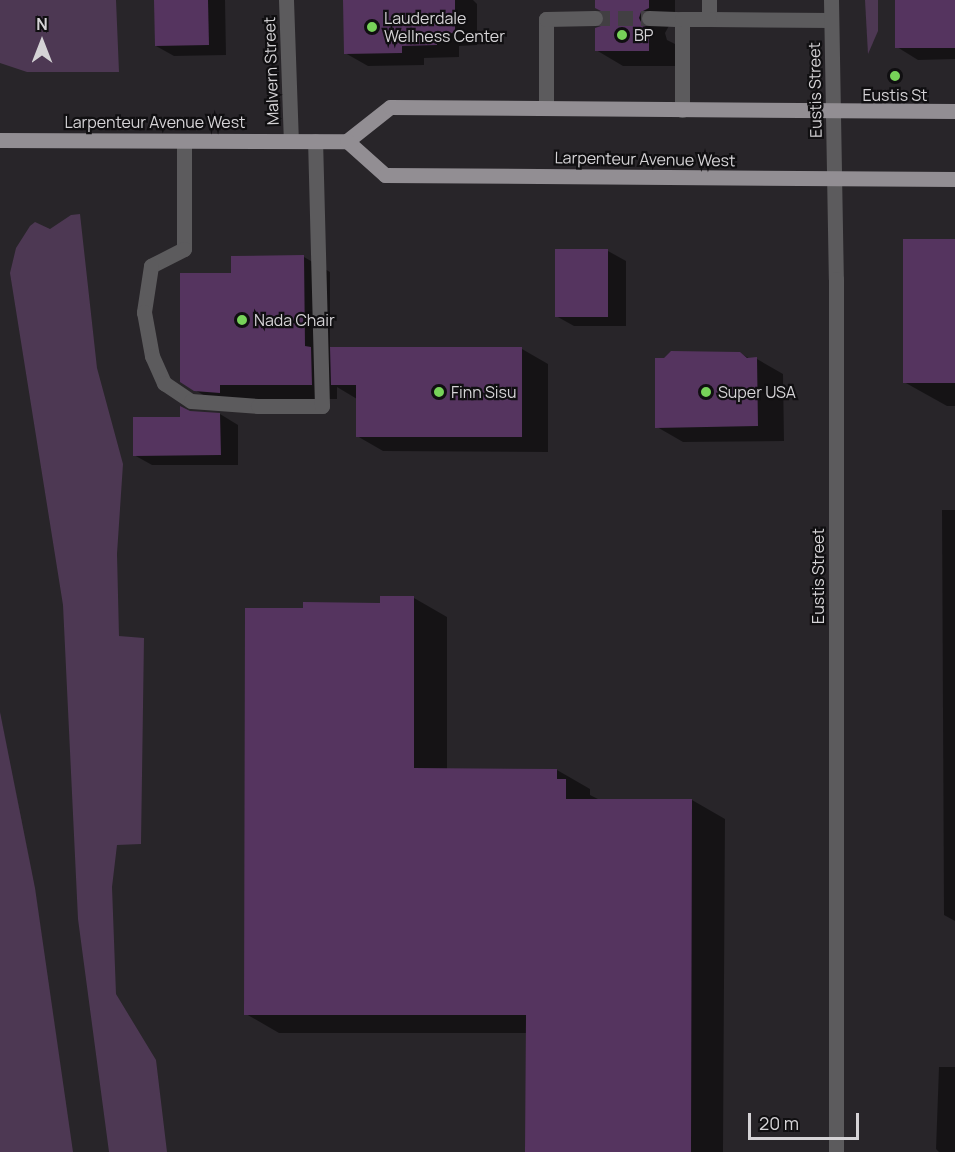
<!DOCTYPE html>
<html>
<head>
<meta charset="utf-8">
<style>
  body { margin:0 }
  #map { position:relative; width:955px; height:1152px; overflow:hidden; background:#282529; font-family:Manrope,sans-serif }
  div>[style] { position:absolute }
  [style*='--x'] { left:calc(var(--x)*1px); top:calc(var(--y)*1px); width:calc(var(--w)*1px); rotate:calc(var(--a)*1deg) }
  .green>* { inset:0; background:#4d3853 }
  .shadow>* { inset:0; background:#0007 }
  .building>* { inset:0; background:#55345f }
  .minor-tunnel>* { height:15px; margin-top:-7.5px; transform-origin:0; background:repeating-linear-gradient(90deg,#423f43 0 15px,transparent 0 23px) }
  .minor>* { height:15px; margin:-7.5px; padding:0 7.5px; transform-origin:7.5px; border-radius:7.5px; background:#5c5b5d }
  .major>* { height:15px; margin:-7.5px; padding:0 7.5px; transform-origin:7.5px; border-radius:7.5px; background:#928e93 }
  .dots>* { width:16px; height:16px; translate:-50% -50%; box-sizing:border-box; border:3px solid #100f11; border-radius:50% }
  span { translate:-50% -50%; white-space:nowrap; text-align:center; line-height:1.15; -webkit-text-stroke:4.5px #100f11; paint-order:stroke }
  .poi-label { font-size:16px; color:#d5d3d6 }
  .left { translate:0 -50%; text-align:left }
  .street-label { font-size:16px; color:#d5d3d6 }
  .north { position:absolute; left:12px; top:12px; width:60px; height:60px; -webkit-text-stroke:4px #100f11; paint-order:stroke; rotate:0deg; font-size:16px; font-weight:700; line-height:24px; text-align:center; color:#d5d3d6 }
  .north::after { content:''; display:block; margin:auto; width:21px; height:27px; background:#d5d3d6; clip-path:polygon(50% 0,100% 100%,50% 72%,0 100%) }
  .scale { position:absolute; left:748px; top:1113px; width:111px; height:27px; box-sizing:border-box; border:3px solid #d5d3d6; border-top:0; padding-left:8px; font-size:18px; line-height:21px; white-space:nowrap; color:#d5d3d6; -webkit-text-stroke:4px #100f11; paint-order:stroke }
</style>
</head>
<body>
<div id="map">
  <div class="green">
    <i style="clip-path:polygon(0 0,116px 0,119px 72px,27px 72px,0 63px)"></i>
    <i style="clip-path:polygon(865px 0,878px 0,878px 31px,868px 54px)"></i>
    <i style="clip-path:polygon(80px 214px,97px 368px,123px 464px,117px 554px,119px 636px,144px 638px,141px 844px,117px 845px,112px 887px,116px 994px,156px 1060px,167px 1152px,109px 1152px,78px 919px,63px 605px,10px 273px,16px 248px,30px 226px,35px 222px,50px 229px,71px 215px)"></i>
    <i style="clip-path:polygon(0 712px,35px 888px,73px 1152px,0 1152px)"></i>
  </div>
  <div class="shadow">
    <i style="clip-path:polygon(155px 0,225px 0,226px 55px,174px 56px,156px 46px)"></i>
    <i style="clip-path:polygon(344px 0,473px 0,477px 4px,477px 45px,459px 46px,459px 57px,424px 58px,424px 65px,368px 66px,345px 53px)"></i>
    <i style="clip-path:polygon(596px 0,675px 0,675px 23px,670px 24px,665px 33px,667px 40px,675px 44px,675px 66px,623px 66px,596px 50px,606px 19px)"></i>
    <i style="clip-path:polygon(896px 0,955px 0,955px 59px,918px 60px,897px 47px)"></i>
    <i style="clip-path:polygon(955px 240px,955px 406px,947px 406px,904px 382px)"></i>
    <i style="clip-path:polygon(608px 251px,626px 261px,626px 326px,574px 326px,556px 316px)"></i>
    <i style="clip-path:polygon(232px 257px,304px 257px,330px 272px,330px 348px,522px 349px,548px 364px,548px 452px,383px 451px,357px 436px,357px 399px,337px 387px,337px 399px,245px 399px,222px 406px,195px 390px,232px 274px)"></i>
    <i style="clip-path:polygon(740px 353px,750px 359px,757px 359px,783px 374px,784px 441px,683px 442px,657px 427px,665px 360px)"></i>
    <i style="clip-path:polygon(190px 412px,220px 414px,238px 425px,238px 465px,152px 465px,134px 455px)"></i>
    <i style="clip-path:polygon(942px 510px,955px 510px,955px 921px,944px 915px)"></i>
    <i style="clip-path:polygon(382px 598px,414px 598px,447px 617px,447px 770px,557px 770px,590px 789px,590px 795px,600px 800px,692px 800px,725px 819px,723px 1152px,527px 1152px,528px 1033px,279px 1033px,246px 1014px,304px 610px,382px 604px)"></i>
    <i style="clip-path:polygon(939px 1067px,955px 1067px,955px 1152px,939px 1152px,936px 1149px)"></i>
  </div>
  <div class="building">
    <i style="clip-path:polygon(154px 0,208px 0,209px 45px,155px 46px)"></i>
    <i style="clip-path:polygon(343px 0,455px 0,455px 33px,437px 34px,437px 45px,402px 46px,402px 53px,344px 54px)"></i>
    <i style="clip-path:polygon(595px 0,649px 0,649px 8px,641px 12px,639px 18px,643px 26px,649px 28px,649px 51px,595px 51px,595px 28px,601px 26px,605px 18px,603px 12px,595px 8px)"></i>
    <i style="clip-path:polygon(895px 0,955px 0,955px 48px,895px 48px)"></i>
    <i style="clip-path:polygon(903px 239px,955px 239px,955px 383px,903px 383px)"></i>
    <i style="clip-path:polygon(555px 249px,608px 249px,608px 317px,555px 317px)"></i>
    <i style="clip-path:polygon(304px 255px,305px 346px,311px 347px,312px 385px,220px 385px,220px 393px,194px 391px,180px 382px,180px 273px,231px 273px,231px 256px)"></i>
    <i style="clip-path:polygon(330px 347px,522px 347px,522px 437px,356px 437px,356px 385px,331px 385px)"></i>
    <i style="clip-path:polygon(671px 351px,740px 352px,747px 358px,757px 357px,758px 426px,655px 428px,655px 358px,664px 358px)"></i>
    <i style="clip-path:polygon(180px 406px,190px 411px,220px 413px,221px 455px,133px 456px,133px 417px,180px 417px)"></i>
    <i style="clip-path:polygon(380px 596px,414px 596px,414px 768px,557px 769px,557px 779px,566px 779px,566px 799px,692px 799px,691px 1152px,525px 1152px,526px 1015px,244px 1015px,245px 608px,303px 608px,303px 602px,380px 603px)"></i>
  </div>
  <div class="minor-tunnel">
    <i style="--x:595;--y:18;--w:54;--a:0"></i>
  </div>
  <div class="minor">
    <i style="--x:286;--y:0;--w:141;--a:88"></i>
    <i style="--x:709;--y:0;--w:19;--a:90"></i>
    <i style="--x:709;--y:19;--w:122;--a:0.5"></i>
    <i style="--x:831;--y:0;--w:279;--a:89"></i>
    <i style="--x:836;--y:279;--w:873;--a:90"></i>
    <i style="--x:649;--y:18;--w:33;--a:2"></i>
    <i style="--x:546;--y:108;--w:89;--a:-90"></i>
    <i style="--x:546;--y:19;--w:49;--a:-1.2"></i>
    <i style="--x:682;--y:110;--w:91;--a:-90"></i>
    <i style="--x:682;--y:19;--w:27;--a:0"></i>
    <i style="--x:184;--y:141;--w:108;--a:90"></i>
    <i style="--x:184;--y:249;--w:37;--a:153"></i>
    <i style="--x:151;--y:266;--w:47;--a:98.7"></i>
    <i style="--x:144;--y:312;--w:45;--a:79.7"></i>
    <i style="--x:152;--y:356;--w:30;--a:66"></i>
    <i style="--x:164;--y:383;--w:32;--a:34"></i>
    <i style="--x:191;--y:401;--w:67;--a:4.3"></i>
    <i style="--x:258;--y:406;--w:64;--a:0"></i>
    <i style="--x:322;--y:406;--w:265;--a:-91.5"></i>
  </div>
  <div class="major">
    <i style="--x:0;--y:140;--w:347;--a:0.2"></i>
    <i style="--x:347;--y:141;--w:55;--a:-38.3"></i>
    <i style="--x:390;--y:107;--w:565;--a:0.41"></i>
    <i style="--x:347;--y:141;--w:51;--a:41.8"></i>
    <i style="--x:385;--y:175;--w:570;--a:0.4"></i>
  </div>
  <div class="dots">
    <i style="left:372px;top:27px;background:#77d259"></i>
    <i style="left:622px;top:35px;background:#77d259"></i>
    <i style="left:895px;top:76px;background:#77d259"></i>
    <i style="left:242px;top:320px;background:#77d259"></i>
    <i style="left:439px;top:392px;background:#77d259"></i>
    <i style="left:706px;top:392px;background:#77d259"></i>
  </div>
  <div class="poi-label">
    <span class="left" style="left:384px;top:27px">Lauderdale<br>Wellness Center</span>
    <span class="left" style="left:634px;top:35px">BP</span>
    <span style="left:895px;top:95px">Eustis St</span>
    <span class="left" style="left:254px;top:320px">Nada Chair</span>
    <span class="left" style="left:451px;top:392px">Finn Sisu</span>
    <span class="left" style="left:718px;top:392px">Super USA</span>
  </div>
  <div class="street-label">
    <span style="left:271px;top:71px;rotate:-92deg">Malvern Street</span>
    <span style="left:815px;top:90px;rotate:-91deg">Eustis Street</span>
    <span style="left:155px;top:122px">Larpenteur Avenue West</span>
    <span style="left:645px;top:159px;rotate:1deg">Larpenteur Avenue West</span>
    <span style="left:818px;top:576px;rotate:-90deg">Eustis Street</span>
  </div>
  <div class="north">N</div>
  <div class="scale">20 m</div>
</div>
</body>
</html>
